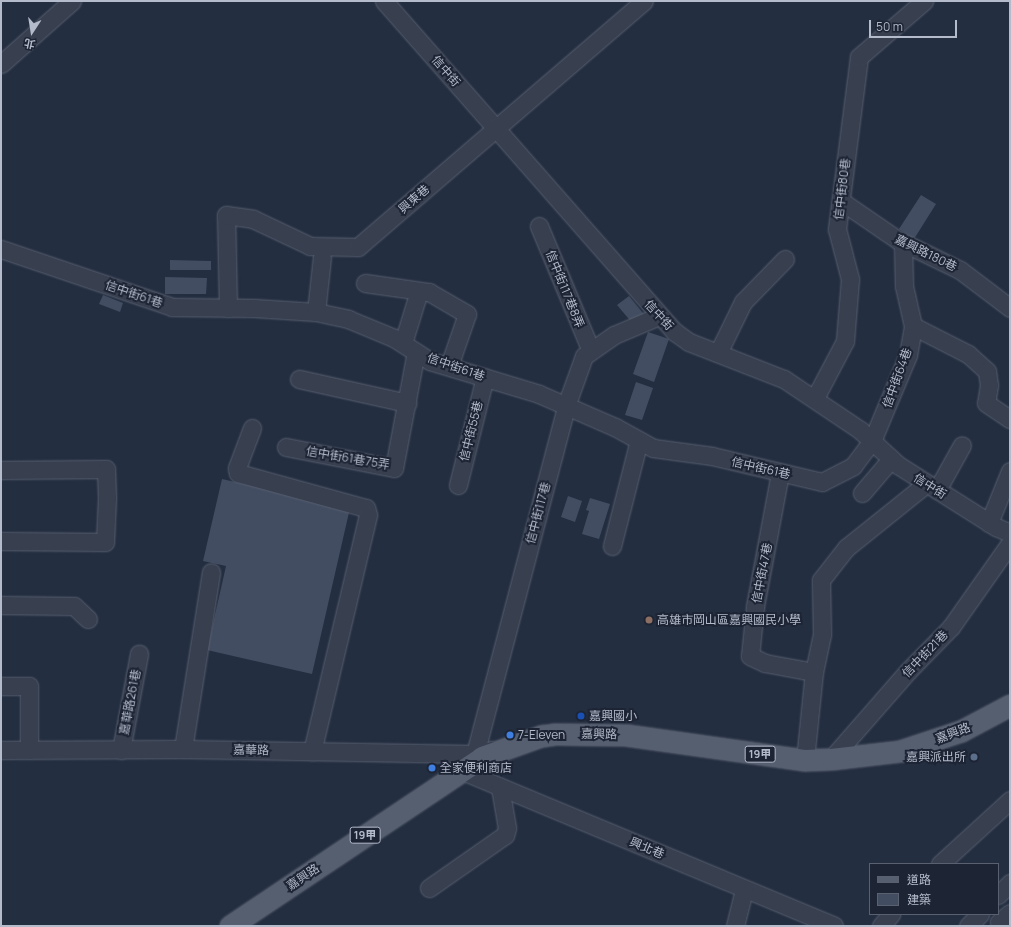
<!DOCTYPE html>
<html>
<head>
<meta charset="utf-8">
<style>
  body { margin:0 }
  #map { position:relative; width:1011px; height:927px; overflow:hidden; background:#232e40; font-family:Manrope,"Noto Sans TC",sans-serif }
  div>[style] { position:absolute }
  [style*='--x'] { left:calc(var(--x)*1px); top:calc(var(--y)*1px); width:calc(var(--w)*1px); rotate:calc(var(--a)*1deg) }
  .building>* { inset:0; background:#424d62 }
  .roads { filter:drop-shadow(0 0 1px #565e6e) drop-shadow(0 0 1px #565e6e) }
  .minor>* { height:17px; margin:-8.5px; padding:0 8.5px; transform-origin:8.5px; border-radius:8.5px; background:#384050 }
  .major>* { height:21px; margin:-10.5px; padding:0 10.5px; transform-origin:10.5px; border-radius:10.5px; background:#565f70 }
  .dots>* { width:11px; height:11px; translate:-50% -50%; box-sizing:border-box; border:2px solid #1d2535; border-radius:50% }
  span { translate:-50% -50%; white-space:nowrap; text-align:center; line-height:1.15; -webkit-text-stroke:4px #1d2535; paint-order:stroke }
  .shield-label span { padding:1px 3px; background:#1d2535; border:1px solid; border-radius:3px; -webkit-text-stroke-width:0 }
  .shield-label { font-size:11px; color:#b4bbcb; font-weight:700 }
  .street-label { font-size:12px; color:#b4bbcb }
  .poi-label { font-size:12px; color:#b4bbcb }
  .left { translate:0 -50%; text-align:left }
  .right { translate:-100% -50%; text-align:right }
  .frame { position:absolute; inset:0; border:2px solid #b4bbcb; pointer-events:none }
  .legend { position:absolute; left:869px; top:863px; width:130px; height:52px; box-sizing:border-box; background:#1d2535; border:1px solid #596171; margin:0; padding:5px 7px; list-style:none; font-size:12px; color:#b4bbcb }
  .legend li { display:flex; align-items:center; gap:8px; height:20px }
  .legend b { width:20px; border:1px solid #596171 }
  .north { position:absolute; left:12px; top:12px; width:40px; height:40px; -webkit-text-stroke:3px #1d2535; paint-order:stroke; rotate:192deg; font-size:11px; font-weight:700; line-height:16px; text-align:center; color:#b4bbcb }
  .north::after { content:''; display:block; margin:auto; width:14px; height:18px; background:#b4bbcb; clip-path:polygon(50% 0,100% 100%,50% 72%,0 100%) }
  .scale { position:absolute; left:869px; top:20px; width:88px; height:18px; box-sizing:border-box; border:2px solid #b4bbcb; border-top:0; padding-left:5px; font-size:12px; line-height:14px; white-space:nowrap; color:#b4bbcb; -webkit-text-stroke:3px #1d2535; paint-order:stroke }
</style>
</head>
<body>
<div id="map">
  <div class="building">
    <i style="clip-path:polygon(921px 195px,936px 204px,914px 239px,899px 229px)"></i>
    <i style="clip-path:polygon(170px 260px,211px 261px,211px 270px,170px 270px)"></i>
    <i style="clip-path:polygon(165px 277px,207px 278px,206px 294px,165px 294px)"></i>
    <i style="clip-path:polygon(103px 295px,123px 303px,120px 312px,99px 304px)"></i>
    <i style="clip-path:polygon(629px 296px,647px 318px,633px 324px,617px 305px)"></i>
    <i style="clip-path:polygon(648px 332px,669px 339px,654px 382px,633px 374px)"></i>
    <i style="clip-path:polygon(636px 382px,653px 388px,642px 420px,625px 415px)"></i>
    <i style="clip-path:polygon(222px 479px,350px 508px,312px 674px,207px 650px,226px 566px,203px 561px)"></i>
    <i style="clip-path:polygon(568px 496px,582px 501px,575px 522px,561px 517px)"></i>
    <i style="clip-path:polygon(590px 498px,610px 504px,599px 539px,582px 534px,589px 511px,586px 510px)"></i>
  </div>
  <div class="roads">
    <div class="minor">
      <i style="--x:384;--y:1;--w:441;--a:48.7"></i>
      <i style="--x:675;--y:332;--w:17;--a:36"></i>
      <i style="--x:689;--y:342;--w:102;--a:21.3"></i>
      <i style="--x:784;--y:379;--w:92;--a:33.9"></i>
      <i style="--x:860;--y:430;--w:52;--a:42.6"></i>
      <i style="--x:898;--y:465;--w:116;--a:32.3"></i>
      <i style="--x:996;--y:527;--w:15;--a:23"></i>
      <i style="--x:1;--y:64;--w:95;--a:-41.6"></i>
      <i style="--x:841;--y:201;--w:69;--a:34.4"></i>
      <i style="--x:898;--y:240;--w:69;--a:25.8"></i>
      <i style="--x:960;--y:270;--w:63;--a:37.2"></i>
      <i style="--x:539;--y:226;--w:135;--a:67.4"></i>
      <i style="--x:1;--y:249;--w:181;--a:18.7"></i>
      <i style="--x:172;--y:307;--w:82;--a:0.7"></i>
      <i style="--x:254;--y:308;--w:62;--a:3.7"></i>
      <i style="--x:316;--y:312;--w:33;--a:12"></i>
      <i style="--x:348;--y:319;--w:50;--a:22.4"></i>
      <i style="--x:394;--y:338;--w:43;--a:32.6"></i>
      <i style="--x:430;--y:361;--w:114;--a:16.8"></i>
      <i style="--x:539;--y:394;--w:83;--a:23.5"></i>
      <i style="--x:615;--y:427;--w:43;--a:28.9"></i>
      <i style="--x:653;--y:448;--w:60;--a:7.7"></i>
      <i style="--x:712;--y:456;--w:113;--a:13.3"></i>
      <i style="--x:822;--y:482;--w:35;--a:-27"></i>
      <i style="--x:853;--y:466;--w:31;--a:-53"></i>
      <i style="--x:872;--y:441;--w:93;--a:-67.3"></i>
      <i style="--x:908;--y:355;--w:29;--a:-80"></i>
      <i style="--x:913;--y:326;--w:41;--a:-102.7"></i>
      <i style="--x:904;--y:286;--w:43;--a:-91.3"></i>
      <i style="--x:365;--y:283;--w:65;--a:8"></i>
      <i style="--x:429;--y:292;--w:44;--a:30.1"></i>
      <i style="--x:467;--y:314;--w:55;--a:109.1"></i>
      <i style="--x:228;--y:308;--w:93;--a:-91.2"></i>
      <i style="--x:226;--y:215;--w:27;--a:8"></i>
      <i style="--x:253;--y:219;--w:63;--a:25.3"></i>
      <i style="--x:310;--y:246;--w:48;--a:1.2"></i>
      <i style="--x:358;--y:247;--w:377;--a:-40.7"></i>
      <i style="--x:316;--y:312;--w:55;--a:-83.8"></i>
      <i style="--x:913;--y:326;--w:62;--a:27"></i>
      <i style="--x:968;--y:354;--w:25;--a:42"></i>
      <i style="--x:987;--y:371;--w:14;--a:82"></i>
      <i style="--x:989;--y:385;--w:18;--a:99"></i>
      <i style="--x:986;--y:403;--w:29;--a:34"></i>
      <i style="--x:403;--y:343;--w:54;--a:-72.9"></i>
      <i style="--x:718;--y:353;--w:57;--a:-63.9"></i>
      <i style="--x:743;--y:302;--w:60;--a:-45.7"></i>
      <i style="--x:299;--y:379;--w:111;--a:12.5"></i>
      <i style="--x:815;--y:398;--w:64;--a:-62.2"></i>
      <i style="--x:845;--y:341;--w:62;--a:-85.4"></i>
      <i style="--x:850;--y:279;--w:52;--a:-104.6"></i>
      <i style="--x:837;--y:229;--w:173;--a:-82.7"></i>
      <i style="--x:859;--y:57;--w:86;--a:-40.7"></i>
      <i style="--x:252;--y:428;--w:43;--a:110.6"></i>
      <i style="--x:237;--y:468;--w:5;--a:79"></i>
      <i style="--x:238;--y:473;--w:133;--a:15.3"></i>
      <i style="--x:366;--y:508;--w:7;--a:74"></i>
      <i style="--x:368;--y:515;--w:243;--a:103.3"></i>
      <i style="--x:286;--y:447;--w:110;--a:11"></i>
      <i style="--x:394;--y:468;--w:118;--a:-79.3"></i>
      <i style="--x:1;--y:470;--w:105;--a:-0.5"></i>
      <i style="--x:106;--y:469;--w:29;--a:88"></i>
      <i style="--x:107;--y:498;--w:44;--a:92.6"></i>
      <i style="--x:105;--y:542;--w:104;--a:-179.4"></i>
      <i style="--x:780;--y:473;--w:136;--a:100.6"></i>
      <i style="--x:755;--y:607;--w:49;--a:95.8"></i>
      <i style="--x:750;--y:656;--w:17;--a:25"></i>
      <i style="--x:765;--y:663;--w:50;--a:10.4"></i>
      <i style="--x:458;--y:485;--w:111;--a:-76"></i>
      <i style="--x:937;--y:490;--w:51;--a:-60.9"></i>
      <i style="--x:862;--y:493;--w:45;--a:-49.5"></i>
      <i style="--x:989;--y:523;--w:56;--a:-68"></i>
      <i style="--x:612;--y:546;--w:109;--a:-75.7"></i>
      <i style="--x:1;--y:605;--w:73;--a:0.8"></i>
      <i style="--x:74;--y:606;--w:19;--a:43"></i>
      <i style="--x:1;--y:686;--w:28;--a:0"></i>
      <i style="--x:29;--y:686;--w:64;--a:90"></i>
      <i style="--x:183;--y:749;--w:179;--a:-81"></i>
      <i style="--x:1;--y:750;--w:182;--a:-0.3"></i>
      <i style="--x:183;--y:749;--w:292;--a:1"></i>
      <i style="--x:475;--y:754;--w:16;--a:-14"></i>
      <i style="--x:121;--y:750;--w:98;--a:-79.4"></i>
      <i style="--x:475;--y:754;--w:360;--a:-75.3"></i>
      <i style="--x:566;--y:406;--w:53;--a:-70.2"></i>
      <i style="--x:584;--y:356;--w:37;--a:-35"></i>
      <i style="--x:614;--y:335;--w:49;--a:-22.9"></i>
      <i style="--x:831;--y:759;--w:117;--a:-48.8"></i>
      <i style="--x:908;--y:671;--w:62;--a:-45.7"></i>
      <i style="--x:951;--y:627;--w:103;--a:-54.9"></i>
      <i style="--x:805;--y:760;--w:88;--a:-84.2"></i>
      <i style="--x:814;--y:672;--w:39;--a:-78"></i>
      <i style="--x:822;--y:634;--w:54;--a:-91.1"></i>
      <i style="--x:821;--y:580;--w:41;--a:-52"></i>
      <i style="--x:846;--y:548;--w:102;--a:-38.7"></i>
      <i style="--x:460;--y:770;--w:405;--a:22.6"></i>
      <i style="--x:940;--y:864;--w:95;--a:-42.4"></i>
      <i style="--x:429;--y:888;--w:93;--a:-34.9"></i>
      <i style="--x:505;--y:835;--w:7;--a:-74"></i>
      <i style="--x:507;--y:828;--w:42;--a:-99.7"></i>
      <i style="--x:998;--y:895;--w:17;--a:-45"></i>
      <i style="--x:999;--y:922;--w:14;--a:-39"></i>
      <i style="--x:735;--y:926;--w:38;--a:-76"></i>
      <i style="--x:881;--y:926;--w:16;--a:-50"></i>
      <i style="--x:968;--y:926;--w:17;--a:-45"></i>
    </div>
    <div class="major">
      <i style="--x:230;--y:926;--w:303;--a:-33.8"></i>
      <i style="--x:482;--y:757;--w:63;--a:-19.6"></i>
      <i style="--x:541;--y:736;--w:14;--a:-8"></i>
      <i style="--x:555;--y:734;--w:71;--a:0.8"></i>
      <i style="--x:626;--y:735;--w:181;--a:8"></i>
      <i style="--x:805;--y:760;--w:26;--a:-2"></i>
      <i style="--x:831;--y:759;--w:69;--a:-6.6"></i>
      <i style="--x:900;--y:751;--w:64;--a:-18.2"></i>
      <i style="--x:961;--y:731;--w:55;--a:-28"></i>
    </div>
  </div>
  <div class="dots">
    <i style="left:649px;top:620px;background:#8d6e63"></i>
    <i style="left:581px;top:716px;background:#1a4fb4"></i>
    <i style="left:510px;top:735px;background:#3f7fe0"></i>
    <i style="left:974px;top:757px;background:#5c6f8a"></i>
    <i style="left:432px;top:768px;background:#3f7fe0"></i>
  </div>
  <div class="shield-label">
    <span style="left:760px;top:754px">19甲</span>
    <span style="left:365px;top:835px">19甲</span>
  </div>
  <div class="street-label">
    <span style="left:446px;top:71px;rotate:49deg">信中街</span>
    <span style="left:842px;top:189px;rotate:-83deg">信中街80巷</span>
    <span style="left:414px;top:199px;rotate:-41deg">興東巷</span>
    <span style="left:926px;top:253px;rotate:26deg">嘉興路180巷</span>
    <span style="left:565px;top:289px;rotate:68deg">信中街117巷8弄</span>
    <span style="left:134px;top:294px;rotate:19deg">信中街61巷</span>
    <span style="left:659px;top:315px;rotate:47deg">信中街</span>
    <span style="left:456px;top:367px;rotate:19deg">信中街61巷</span>
    <span style="left:897px;top:378px;rotate:-70deg">信中街64巷</span>
    <span style="left:471px;top:431px;rotate:-76deg">信中街55巷</span>
    <span style="left:348px;top:458px;rotate:10deg">信中街61巷75弄</span>
    <span style="left:761px;top:468px;rotate:13deg">信中街61巷</span>
    <span style="left:930px;top:486px;rotate:32deg">信中街</span>
    <span style="left:538px;top:513px;rotate:-75deg">信中街117巷</span>
    <span style="left:762px;top:573px;rotate:-79deg">信中街47巷</span>
    <span style="left:925px;top:654px;rotate:-46deg">信中街21巷</span>
    <span style="left:130px;top:702px;rotate:-79deg">嘉華路261巷</span>
    <span style="left:953px;top:733px;rotate:-21deg">嘉興路</span>
    <span style="left:599px;top:734px;rotate:1deg">嘉興路</span>
    <span style="left:251px;top:750px;rotate:1deg">嘉華路</span>
    <span style="left:647px;top:848px;rotate:23deg">興北巷</span>
    <span style="left:303px;top:877px;rotate:-34deg">嘉興路</span>
  </div>
  <div class="poi-label">
    <span class="left" style="left:657px;top:620px">高雄市岡山區嘉興國民小學</span>
    <span class="left" style="left:589px;top:716px">嘉興國小</span>
    <span class="left" style="left:518px;top:735px">7-Eleven</span>
    <span class="right" style="left:966px;top:757px">嘉興派出所</span>
    <span class="left" style="left:440px;top:768px">全家便利商店</span>
  </div>
  <div class="frame"></div>
  <ul class="legend">
  <li><b style="height:5px;background:#565f70"></b>道路</li>
  <li><b style="height:11px;background:#424d62"></b>建築</li>
  </ul>
  <div class="north">北</div>
  <div class="scale">50 m</div>
</div>
</body>
</html>
